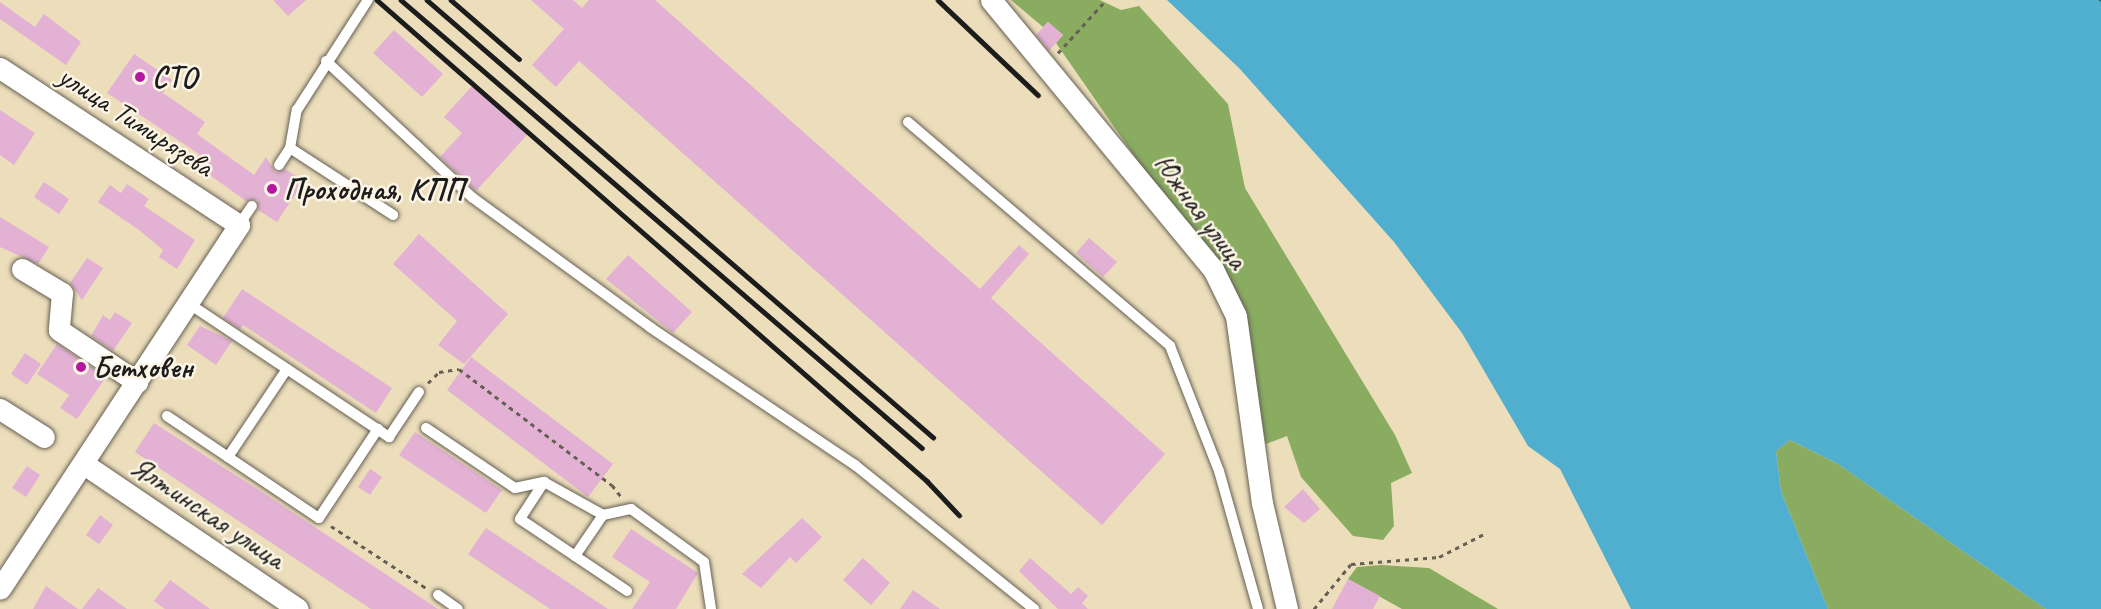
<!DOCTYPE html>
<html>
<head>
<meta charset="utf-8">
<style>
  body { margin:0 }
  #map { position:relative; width:2101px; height:609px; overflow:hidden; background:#ecdebb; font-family:Caveat,sans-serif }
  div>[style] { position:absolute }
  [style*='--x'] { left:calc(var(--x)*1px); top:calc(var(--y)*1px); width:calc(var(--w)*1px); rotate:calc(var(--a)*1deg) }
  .forest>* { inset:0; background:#89ac61 }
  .water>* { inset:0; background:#50aece }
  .ferry>* { height:1.5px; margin-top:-0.75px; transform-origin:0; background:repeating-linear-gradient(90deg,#335e6c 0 8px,transparent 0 14px) }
  .building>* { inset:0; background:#e2b1d3 }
  .path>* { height:3px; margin-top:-1.5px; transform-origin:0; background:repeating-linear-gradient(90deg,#656054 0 4.5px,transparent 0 9px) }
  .roads { filter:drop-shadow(0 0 2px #656054) drop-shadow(0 0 2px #656054) }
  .lane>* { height:10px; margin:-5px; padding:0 5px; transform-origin:5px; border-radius:5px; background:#fff }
  .street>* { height:21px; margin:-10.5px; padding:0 10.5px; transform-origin:10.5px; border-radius:10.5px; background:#fff }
  .rail>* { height:4.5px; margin:-2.25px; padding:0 2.25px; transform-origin:2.25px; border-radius:2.25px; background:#1c1c1c }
  .dots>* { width:16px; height:16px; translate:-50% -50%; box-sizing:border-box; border:3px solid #fcf5e5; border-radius:50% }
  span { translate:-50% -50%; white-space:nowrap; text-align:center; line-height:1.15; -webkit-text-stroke:5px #fcf5e5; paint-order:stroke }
  .poi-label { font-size:30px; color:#1c1c1c; font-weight:700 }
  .left { translate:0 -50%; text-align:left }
  .street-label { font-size:30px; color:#1c1c1c }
</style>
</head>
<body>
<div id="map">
  <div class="forest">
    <i style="clip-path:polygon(1011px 0,1100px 0,1121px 10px,1139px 6px,1228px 104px,1245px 188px,1395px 435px,1412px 473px,1391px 483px,1394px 526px,1383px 540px,1353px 536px,1301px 477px,1287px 436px,1266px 444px,1239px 307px,1056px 43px,1063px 35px,1048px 22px,1043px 27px)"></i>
    <i style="clip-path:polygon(1790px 440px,1838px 464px,2046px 609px,1828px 609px,1781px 491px,1776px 451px)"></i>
    <i style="clip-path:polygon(1381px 565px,1429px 568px,1498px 609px,1402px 609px,1348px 579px,1357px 567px)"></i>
  </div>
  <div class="water">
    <i style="clip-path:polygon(1167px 0,2101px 0,2101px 609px,2046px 609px,1838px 464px,1790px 440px,1776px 451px,1781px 491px,1828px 609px,1631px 609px,1560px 469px,1528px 446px,1462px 333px,1394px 242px,1240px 69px)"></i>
  </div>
  <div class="ferry">
    <i style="--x:2099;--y:0;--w:2;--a:27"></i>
  </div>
  <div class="building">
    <i style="clip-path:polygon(273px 0,306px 0,288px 16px)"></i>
    <i style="clip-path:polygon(531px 0,573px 0,582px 8px,589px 0,655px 0,980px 289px,1019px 245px,1029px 254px,991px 298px,1165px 454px,1102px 525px,579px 61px,556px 87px,532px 65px,564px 29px)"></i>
    <i style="clip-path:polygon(0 2px,35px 27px,44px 14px,81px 42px,66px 65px,0 19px)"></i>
    <i style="clip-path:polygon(1048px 22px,1063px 35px,1049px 51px,1036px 35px)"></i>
    <i style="clip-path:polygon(394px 30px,443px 74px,422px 97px,373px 53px)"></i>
    <i style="clip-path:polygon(134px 54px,172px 80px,163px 93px,205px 122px,197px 134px,254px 175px,266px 157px,275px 172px,285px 169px,304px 181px,277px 222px,258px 210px,257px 200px,246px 201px,193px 163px,199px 154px,107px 93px)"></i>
    <i style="clip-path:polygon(472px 86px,527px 135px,476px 191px,440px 157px,462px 133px,444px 117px)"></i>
    <i style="clip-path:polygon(0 110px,35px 133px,14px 165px,0 155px)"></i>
    <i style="clip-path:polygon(44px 182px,69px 199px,59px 214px,34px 197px)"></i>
    <i style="clip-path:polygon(127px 184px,149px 199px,144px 206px,195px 240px,177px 269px,159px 257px,163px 250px,139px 230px,98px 202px,110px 185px,121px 193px)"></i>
    <i style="clip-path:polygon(0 217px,49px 247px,38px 264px,0 247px)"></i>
    <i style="clip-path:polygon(419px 234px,508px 314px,464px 364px,438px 345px,457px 321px,393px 264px)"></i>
    <i style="clip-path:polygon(1089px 238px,1117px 262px,1103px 277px,1076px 253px)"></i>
    <i style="clip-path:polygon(628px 255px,692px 312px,673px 333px,606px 279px)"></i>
    <i style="clip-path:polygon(87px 258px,103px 268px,82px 300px,70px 283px)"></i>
    <i style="clip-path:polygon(242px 289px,392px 388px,376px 413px,243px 325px,240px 329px,223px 318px)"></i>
    <i style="clip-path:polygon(115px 312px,132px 323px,113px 351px,91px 336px,103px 315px,110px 320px)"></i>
    <i style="clip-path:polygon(200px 326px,232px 341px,216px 365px,187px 345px)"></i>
    <i style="clip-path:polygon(57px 344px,106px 377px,77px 419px,60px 408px,69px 395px,37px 374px)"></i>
    <i style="clip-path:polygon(25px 353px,41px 364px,27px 385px,11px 374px)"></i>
    <i style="clip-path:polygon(471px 357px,613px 464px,588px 497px,447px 390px)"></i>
    <i style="clip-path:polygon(154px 423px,262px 492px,438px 609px,371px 609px,135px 452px)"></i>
    <i style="clip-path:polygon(415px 432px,502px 490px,486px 513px,399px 455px)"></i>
    <i style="clip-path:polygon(27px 466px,40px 475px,26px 497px,12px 488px)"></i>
    <i style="clip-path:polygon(370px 469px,382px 477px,370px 495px,358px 487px)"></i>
    <i style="clip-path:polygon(1303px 489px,1320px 509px,1304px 523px,1284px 507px)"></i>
    <i style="clip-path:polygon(100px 515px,113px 525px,99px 544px,86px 535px)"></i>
    <i style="clip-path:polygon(802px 518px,822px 537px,796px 563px,790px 557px,761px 588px,742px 574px)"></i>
    <i style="clip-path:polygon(486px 528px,608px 609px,550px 609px,468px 554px)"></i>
    <i style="clip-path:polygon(631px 529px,698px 573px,676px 609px,632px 609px,650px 582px,612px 557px)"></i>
    <i style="clip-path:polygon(863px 558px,890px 583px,871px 605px,843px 580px)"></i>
    <i style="clip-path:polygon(1030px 558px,1071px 594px,1078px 587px,1088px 596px,1082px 603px,1088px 609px,1058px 609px,1019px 571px)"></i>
    <i style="clip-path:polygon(1348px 579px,1380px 596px,1373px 609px,1332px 609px)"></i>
    <i style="clip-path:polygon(170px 580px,210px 609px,165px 609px,154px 601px)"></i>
    <i style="clip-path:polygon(46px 586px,78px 609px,33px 609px)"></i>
    <i style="clip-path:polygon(98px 588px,127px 609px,82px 609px)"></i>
    <i style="clip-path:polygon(913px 590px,940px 609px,900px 609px)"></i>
  </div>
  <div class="path">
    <i style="--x:1058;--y:53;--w:72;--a:-47.8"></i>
    <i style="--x:428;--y:383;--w:16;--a:-45"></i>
    <i style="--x:439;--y:372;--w:20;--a:-9"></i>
    <i style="--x:459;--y:369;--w:192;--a:37.2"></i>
    <i style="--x:612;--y:485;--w:16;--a:52"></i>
    <i style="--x:331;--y:526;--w:113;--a:33.1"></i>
    <i style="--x:1314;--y:609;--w:58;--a:-50.6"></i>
    <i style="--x:1351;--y:564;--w:88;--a:-4.5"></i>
    <i style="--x:1439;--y:557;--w:53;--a:-27.1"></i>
  </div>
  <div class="roads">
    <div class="lane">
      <i style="--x:326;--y:61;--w:201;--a:43"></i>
      <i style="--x:473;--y:198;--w:220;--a:36.1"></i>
      <i style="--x:651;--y:328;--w:246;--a:33.9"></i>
      <i style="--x:855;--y:465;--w:230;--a:38.8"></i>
      <i style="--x:908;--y:122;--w:345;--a:40.5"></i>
      <i style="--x:1170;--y:346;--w:134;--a:68.6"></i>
      <i style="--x:1219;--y:471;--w:143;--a:74.2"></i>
      <i style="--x:290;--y:148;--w:123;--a:33"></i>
      <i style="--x:279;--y:165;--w:20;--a:-57"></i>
      <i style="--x:290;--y:148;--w:39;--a:-80"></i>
      <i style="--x:297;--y:110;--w:131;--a:-57.2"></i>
      <i style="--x:239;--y:225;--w:23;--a:-56"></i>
      <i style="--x:188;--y:303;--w:242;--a:33.7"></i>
      <i style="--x:389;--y:437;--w:54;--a:-56.3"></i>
      <i style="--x:167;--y:416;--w:183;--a:33.9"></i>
      <i style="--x:319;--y:518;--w:107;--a:-56.5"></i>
      <i style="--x:426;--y:428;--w:107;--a:34"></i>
      <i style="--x:515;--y:488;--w:30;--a:-12"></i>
      <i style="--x:544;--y:482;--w:68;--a:29.2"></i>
      <i style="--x:228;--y:457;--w:106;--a:-56.2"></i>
      <i style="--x:544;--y:482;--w:44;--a:123"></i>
      <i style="--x:520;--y:519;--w:129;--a:33.9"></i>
      <i style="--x:575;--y:556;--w:50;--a:-55.7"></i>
      <i style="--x:603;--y:515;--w:29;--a:-12"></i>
      <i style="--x:631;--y:509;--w:90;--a:36"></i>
      <i style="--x:704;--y:562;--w:48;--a:81.5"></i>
      <i style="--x:438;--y:595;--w:24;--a:35"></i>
    </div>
    <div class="street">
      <i style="--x:991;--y:0;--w:349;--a:50.5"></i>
      <i style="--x:1213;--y:269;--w:52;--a:63.9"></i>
      <i style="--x:1236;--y:316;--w:189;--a:82.1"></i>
      <i style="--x:1262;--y:503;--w:109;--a:76.7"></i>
      <i style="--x:0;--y:68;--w:286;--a:33.3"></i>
      <i style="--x:239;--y:225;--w:435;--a:123.3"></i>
      <i style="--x:22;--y:269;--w:47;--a:31"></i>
      <i style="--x:62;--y:293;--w:37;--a:95"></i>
      <i style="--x:59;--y:330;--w:94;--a:33.7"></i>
      <i style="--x:0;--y:409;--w:52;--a:32.5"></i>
      <i style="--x:84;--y:464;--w:258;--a:34.1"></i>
    </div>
  </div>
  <div class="rail">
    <i style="--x:377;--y:0;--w:731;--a:41.17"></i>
    <i style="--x:927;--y:481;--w:47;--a:46.7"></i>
    <i style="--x:401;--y:0;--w:687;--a:40.69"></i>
    <i style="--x:427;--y:0;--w:669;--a:40.82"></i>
    <i style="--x:451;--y:0;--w:90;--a:40.9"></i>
    <i style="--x:938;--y:0;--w:138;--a:43.5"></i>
  </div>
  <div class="dots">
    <i style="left:140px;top:77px;background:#b5179e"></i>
    <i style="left:272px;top:189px;background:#b5179e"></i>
    <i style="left:81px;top:367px;background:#b5179e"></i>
  </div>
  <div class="poi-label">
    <span class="left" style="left:152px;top:77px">СТО</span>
    <span class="left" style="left:284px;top:189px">Проходная, КПП</span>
    <span class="left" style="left:93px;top:367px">Бетховен</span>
  </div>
  <div class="street-label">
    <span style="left:136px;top:121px;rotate:33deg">улица Тимирязева</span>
    <span style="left:1201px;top:211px;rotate:53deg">Южная улица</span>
    <span style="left:208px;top:512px;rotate:34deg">Ялтинская улица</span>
  </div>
</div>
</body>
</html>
